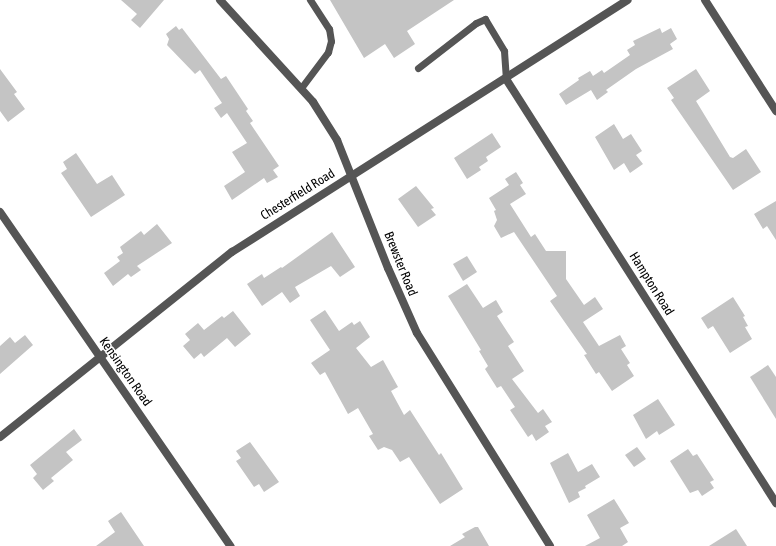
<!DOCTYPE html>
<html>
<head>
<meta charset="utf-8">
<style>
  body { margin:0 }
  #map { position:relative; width:776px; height:546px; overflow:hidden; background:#fff; font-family:"Asap Condensed",sans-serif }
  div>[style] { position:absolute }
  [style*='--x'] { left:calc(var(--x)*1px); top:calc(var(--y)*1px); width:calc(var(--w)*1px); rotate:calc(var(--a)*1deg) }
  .building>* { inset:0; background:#c4c4c4 }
  .lane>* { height:7px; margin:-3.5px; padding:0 3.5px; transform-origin:3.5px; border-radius:3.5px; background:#555 }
  .street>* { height:8px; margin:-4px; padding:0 4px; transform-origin:4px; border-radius:4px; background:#555 }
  span { translate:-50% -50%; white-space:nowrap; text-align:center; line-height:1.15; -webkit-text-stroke:3px #fff; paint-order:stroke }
  .street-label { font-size:13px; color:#000 }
</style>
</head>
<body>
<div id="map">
  <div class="building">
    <i style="clip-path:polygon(121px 0,164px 0,140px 28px,131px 20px,137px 14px)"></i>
    <i style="clip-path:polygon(330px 0,454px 0,407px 31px,415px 44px,394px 58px,385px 44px,364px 58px)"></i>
    <i style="clip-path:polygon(176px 26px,179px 30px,182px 28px,221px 79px,226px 76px,248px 109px,246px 111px,253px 121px,250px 123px,279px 166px,273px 170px,278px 177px,267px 183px,264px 178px,232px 200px,224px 186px,245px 172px,232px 152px,247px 143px,227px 113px,221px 118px,214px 108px,222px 103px,200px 70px,195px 74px,167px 45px,169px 39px,166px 34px)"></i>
    <i style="clip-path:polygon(660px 28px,662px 33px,671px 28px,677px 39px,670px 44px,673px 49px,636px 69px,606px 90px,608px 92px,597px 100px,591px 90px,566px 105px,559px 94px,579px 80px,578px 78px,590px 71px,593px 76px,602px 70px,604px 73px,630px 55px,627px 50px,635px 45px,633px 41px)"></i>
    <i style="clip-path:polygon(0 69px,17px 92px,14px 94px,25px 109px,8px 122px,0 111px)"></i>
    <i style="clip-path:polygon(696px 69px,710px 91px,696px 101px,730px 157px,733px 158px,746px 149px,761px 172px,733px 190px,671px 100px,674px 98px,667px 88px)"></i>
    <i style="clip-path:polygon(614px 124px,623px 139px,631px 134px,642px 151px,636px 155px,643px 164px,630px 173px,624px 163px,614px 170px,595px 137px)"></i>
    <i style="clip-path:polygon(492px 133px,501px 147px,486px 157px,488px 161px,479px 167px,481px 170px,467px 179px,454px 158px)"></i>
    <i style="clip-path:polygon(76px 153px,97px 184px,112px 175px,125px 195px,91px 217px,61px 173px,67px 169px,63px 162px)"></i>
    <i style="clip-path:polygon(516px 172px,523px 183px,520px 185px,526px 194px,510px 204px,531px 237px,535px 234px,546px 251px,566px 251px,566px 279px,584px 305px,595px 297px,603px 309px,583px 322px,599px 346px,620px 335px,626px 346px,621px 349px,630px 363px,627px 365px,634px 376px,612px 391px,599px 372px,596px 374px,584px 355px,587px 354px,550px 301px,557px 296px,514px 232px,501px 238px,494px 226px,497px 220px,494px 211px,496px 210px,489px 198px,509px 185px,505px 179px)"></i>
    <i style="clip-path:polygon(416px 186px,434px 208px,431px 209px,436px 215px,418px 227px,398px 199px)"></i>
    <i style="clip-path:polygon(776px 201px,776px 240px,767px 226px,763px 229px,754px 214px)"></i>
    <i style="clip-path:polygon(157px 224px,172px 243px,137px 266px,141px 270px,131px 277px,128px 274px,113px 286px,104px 273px,120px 261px,117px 257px,123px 253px,120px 247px,141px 231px,144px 235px)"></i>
    <i style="clip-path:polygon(332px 232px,355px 267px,340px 277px,331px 266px,295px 287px,300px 296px,290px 303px,282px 292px,262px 306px,247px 284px,262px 274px,264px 278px,281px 267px,282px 268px)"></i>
    <i style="clip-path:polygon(467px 256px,477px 272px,463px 281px,453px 264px)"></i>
    <i style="clip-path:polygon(467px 284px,483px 308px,496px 300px,503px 312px,497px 316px,514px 342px,508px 346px,524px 371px,512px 379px,538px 413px,543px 409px,552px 422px,545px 426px,549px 432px,536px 441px,532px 434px,528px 437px,510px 410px,515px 407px,501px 386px,497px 388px,485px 369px,488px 366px,479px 351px,481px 350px,448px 296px)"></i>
    <i style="clip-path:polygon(733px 297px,745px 316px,743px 317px,748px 326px,745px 327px,752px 339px,730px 353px,713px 326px,708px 329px,701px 318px)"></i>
    <i style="clip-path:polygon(325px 310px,339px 331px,352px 322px,354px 325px,360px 321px,370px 337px,356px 348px,371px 367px,383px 360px,398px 387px,391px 391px,404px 415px,410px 410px,439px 455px,441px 453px,463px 489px,440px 504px,409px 457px,400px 462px,392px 450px,384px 447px,378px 450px,369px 436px,373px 434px,358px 408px,348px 414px,325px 372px,320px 375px,311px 363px,330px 350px,310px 320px)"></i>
    <i style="clip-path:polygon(233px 311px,251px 334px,235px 347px,227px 338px,204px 357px,201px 353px,194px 359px,183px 346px,190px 340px,185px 334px,198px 323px,204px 330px,222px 316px,224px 318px)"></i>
    <i style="clip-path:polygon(25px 335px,33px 345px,0 374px,0 346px,10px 337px,15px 343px)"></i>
    <i style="clip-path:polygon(768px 365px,776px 377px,776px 419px,750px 377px)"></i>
    <i style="clip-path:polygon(658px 399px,675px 425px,659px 435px,657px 431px,646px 439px,633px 415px)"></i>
    <i style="clip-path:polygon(74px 429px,82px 440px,66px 452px,73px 460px,51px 478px,54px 481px,43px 490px,33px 478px,37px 474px,30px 465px)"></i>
    <i style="clip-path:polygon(250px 442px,279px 482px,264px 492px,259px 484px,254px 487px,236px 461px,241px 458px,236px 451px)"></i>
    <i style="clip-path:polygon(637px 447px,646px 459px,634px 467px,625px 455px)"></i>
    <i style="clip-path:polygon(688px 449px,693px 456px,697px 454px,714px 480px,710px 482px,714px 488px,702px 496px,698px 490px,690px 493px,670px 461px)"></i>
    <i style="clip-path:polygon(568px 453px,578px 472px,592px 464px,600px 477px,585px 486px,586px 488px,578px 492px,580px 497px,569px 503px,550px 463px)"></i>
    <i style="clip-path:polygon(614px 499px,629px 523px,620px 528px,628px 542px,622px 546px,585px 546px,600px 538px,587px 515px)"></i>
    <i style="clip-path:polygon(121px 512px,144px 546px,96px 546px,115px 532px,108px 521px)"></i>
    <i style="clip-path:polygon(475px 527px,478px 527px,489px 546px,450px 546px,465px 537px,462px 534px)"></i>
    <i style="clip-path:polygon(736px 529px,747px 546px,709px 546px)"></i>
  </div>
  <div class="lane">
    <i style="--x:418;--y:68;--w:73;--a:-37.8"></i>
    <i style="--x:476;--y:23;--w:10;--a:-24"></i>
    <i style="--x:485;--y:19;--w:37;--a:59"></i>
    <i style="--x:504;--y:51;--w:28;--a:86"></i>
    <i style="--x:301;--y:88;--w:45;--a:-53.1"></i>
    <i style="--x:328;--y:52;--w:11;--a:-75"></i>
    <i style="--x:331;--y:41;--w:12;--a:-99"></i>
    <i style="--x:329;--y:29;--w:35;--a:-123"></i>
  </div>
  <div class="street">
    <i style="--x:220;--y:0;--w:138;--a:47.6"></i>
    <i style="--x:313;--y:102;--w:45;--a:57.7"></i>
    <i style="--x:337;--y:140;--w:138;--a:68.3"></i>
    <i style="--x:388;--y:268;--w:71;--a:66"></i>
    <i style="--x:417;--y:333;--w:251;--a:58"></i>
    <i style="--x:705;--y:0;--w:132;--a:57.4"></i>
    <i style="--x:506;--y:79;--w:503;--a:57.51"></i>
    <i style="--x:0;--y:212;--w:406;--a:55.4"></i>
    <i style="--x:0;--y:437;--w:297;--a:-38.6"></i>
    <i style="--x:232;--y:252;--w:469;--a:-32.5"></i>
  </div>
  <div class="street-label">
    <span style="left:298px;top:195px;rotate:-32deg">Chesterfield Road</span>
    <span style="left:400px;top:264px;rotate:68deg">Brewster Road</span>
    <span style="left:651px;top:284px;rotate:58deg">Hampton Road</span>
    <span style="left:125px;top:372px;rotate:55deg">Kensington Road</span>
  </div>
</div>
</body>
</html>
